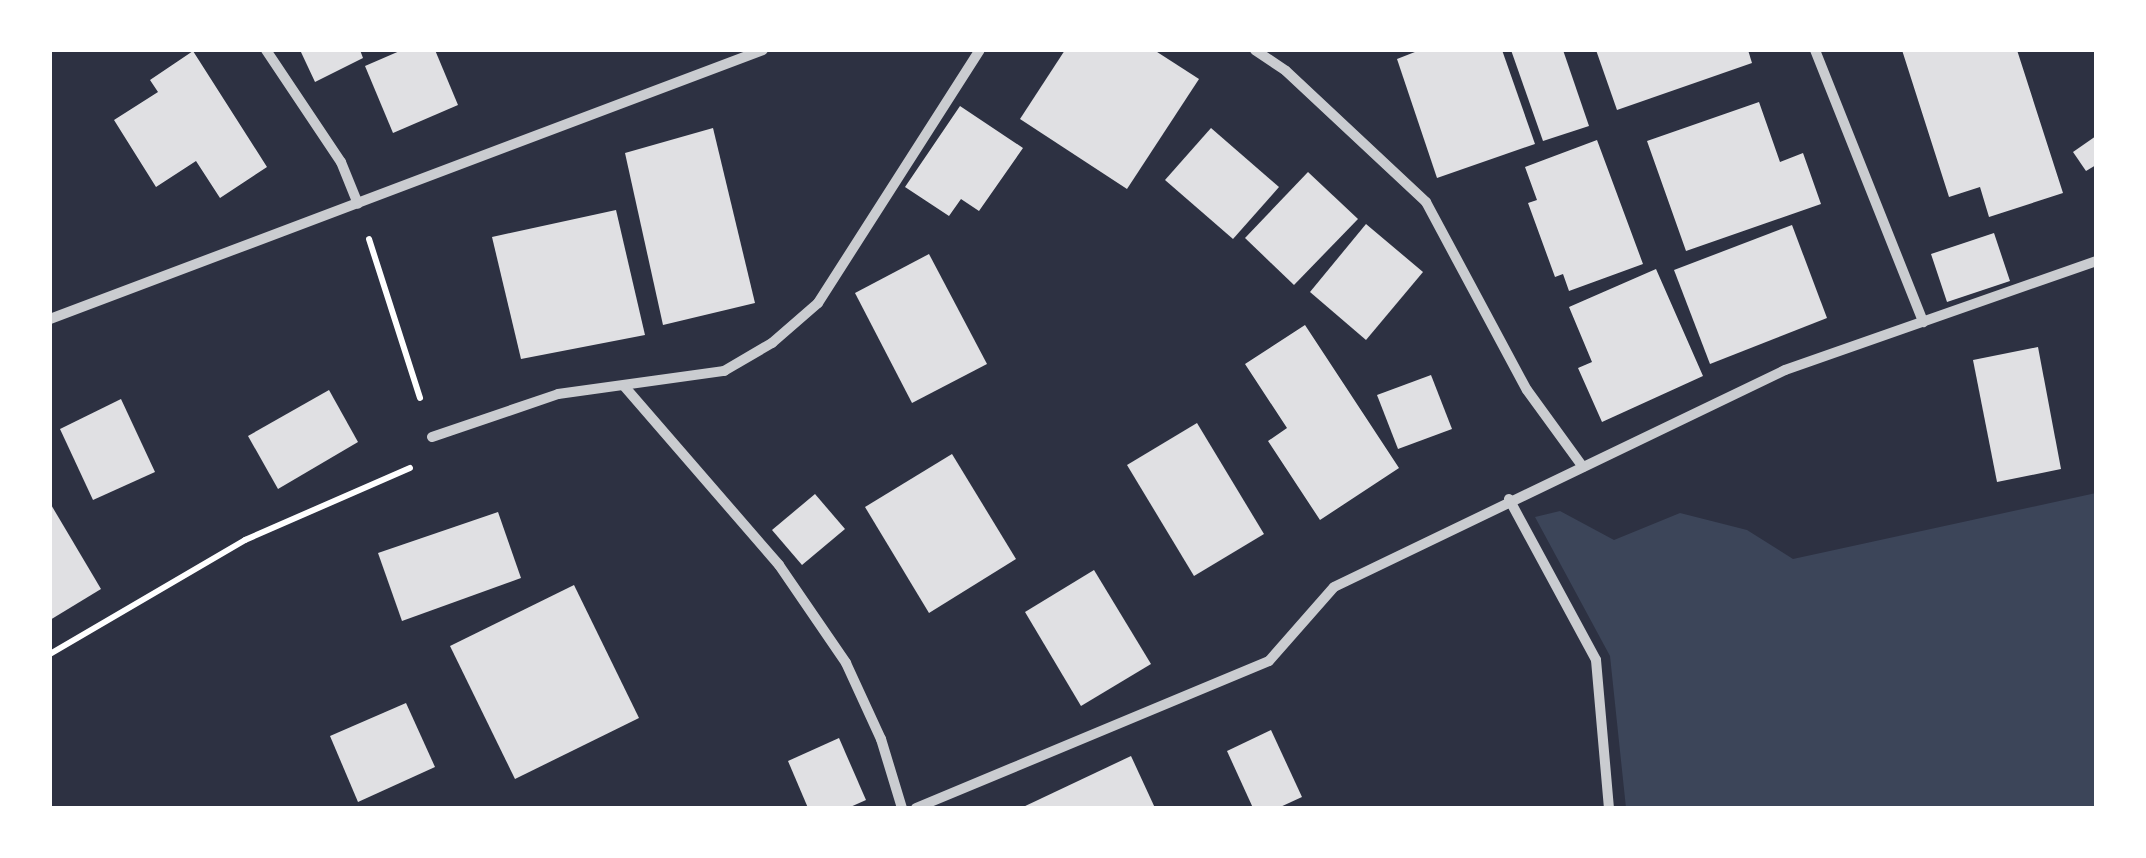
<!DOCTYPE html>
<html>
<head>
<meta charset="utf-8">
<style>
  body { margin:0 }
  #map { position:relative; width:2146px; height:858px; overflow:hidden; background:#2d3142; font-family:"Alegreya Sans",sans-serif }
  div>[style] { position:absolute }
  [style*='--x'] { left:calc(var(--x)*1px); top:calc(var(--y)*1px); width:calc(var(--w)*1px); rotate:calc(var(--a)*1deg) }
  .green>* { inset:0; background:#3c4559 }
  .building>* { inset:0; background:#e0e0e3 }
  .path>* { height:6px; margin:-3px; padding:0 3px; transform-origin:3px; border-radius:3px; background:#fff }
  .minor>* { height:10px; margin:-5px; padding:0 5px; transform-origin:5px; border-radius:5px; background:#caccd0 }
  span { translate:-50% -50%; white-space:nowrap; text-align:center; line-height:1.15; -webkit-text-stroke:8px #fff; paint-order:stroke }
  .frame { position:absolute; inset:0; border:52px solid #fff; pointer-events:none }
</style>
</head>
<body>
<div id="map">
  <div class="green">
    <i style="clip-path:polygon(2096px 493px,2096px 808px,1626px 808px,1610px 656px,1535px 517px,1560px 511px,1614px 540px,1680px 513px,1747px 530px,1793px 559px)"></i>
  </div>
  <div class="building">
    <i style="clip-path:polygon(300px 50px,360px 50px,363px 58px,315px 82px)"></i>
    <i style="clip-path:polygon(402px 50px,435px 50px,458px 105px,393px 133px,365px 66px)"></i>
    <i style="clip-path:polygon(1065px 50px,1154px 50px,1199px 79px,1127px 189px,1020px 119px)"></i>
    <i style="clip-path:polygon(1420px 50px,1502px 50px,1535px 144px,1437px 178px,1397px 59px)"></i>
    <i style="clip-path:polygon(1511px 50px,1563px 50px,1589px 126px,1543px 141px)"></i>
    <i style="clip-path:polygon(1596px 50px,1748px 50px,1752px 63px,1617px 110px)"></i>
    <i style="clip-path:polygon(1902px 50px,2017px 50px,2063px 193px,1989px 217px,1980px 187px,1949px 197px)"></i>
    <i style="clip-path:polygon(193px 51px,267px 167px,220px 198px,196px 161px,156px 187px,114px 120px,158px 92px,150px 80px)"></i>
    <i style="clip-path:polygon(1759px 102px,1780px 162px,1803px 153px,1821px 204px,1686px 251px,1647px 141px)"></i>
    <i style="clip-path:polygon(960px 106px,1023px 148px,979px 211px,961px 199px,949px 216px,905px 187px)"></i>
    <i style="clip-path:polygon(713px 128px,755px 303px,663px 325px,625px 153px)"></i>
    <i style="clip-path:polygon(1211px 128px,1279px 187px,1233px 239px,1165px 180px)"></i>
    <i style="clip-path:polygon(2096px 136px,2096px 165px,2086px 171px,2073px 152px)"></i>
    <i style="clip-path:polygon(1597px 140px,1643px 264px,1569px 291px,1563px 274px,1555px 277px,1528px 203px,1537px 200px,1525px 167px)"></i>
    <i style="clip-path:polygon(1308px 172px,1358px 219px,1294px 285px,1245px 238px)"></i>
    <i style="clip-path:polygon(616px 210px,645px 335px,521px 359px,492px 237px)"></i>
    <i style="clip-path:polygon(1366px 224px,1423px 272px,1366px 340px,1310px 292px)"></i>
    <i style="clip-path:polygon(1792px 225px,1827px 318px,1710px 364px,1674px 270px)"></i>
    <i style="clip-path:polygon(1994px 233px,2010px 281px,1947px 302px,1931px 254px)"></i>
    <i style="clip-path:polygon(929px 254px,987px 364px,912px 403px,855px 293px)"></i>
    <i style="clip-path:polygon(1656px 269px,1703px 376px,1602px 422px,1578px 368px,1592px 362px,1569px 307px)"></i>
    <i style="clip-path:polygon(1305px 325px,1399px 468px,1320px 520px,1268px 441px,1287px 428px,1245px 364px)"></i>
    <i style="clip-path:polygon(2038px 347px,2061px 469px,1997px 482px,1973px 360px)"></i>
    <i style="clip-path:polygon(1431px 375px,1452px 429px,1398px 449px,1377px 395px)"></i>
    <i style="clip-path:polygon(329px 390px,358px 442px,278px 489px,248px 436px)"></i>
    <i style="clip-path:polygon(121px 399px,155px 472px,93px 500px,60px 429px)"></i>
    <i style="clip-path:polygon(1197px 423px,1264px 534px,1194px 576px,1127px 465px)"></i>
    <i style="clip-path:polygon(952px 454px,1016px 559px,929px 613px,865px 507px)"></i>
    <i style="clip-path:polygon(815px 494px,845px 529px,802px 565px,772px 530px)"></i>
    <i style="clip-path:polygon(50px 503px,101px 589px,50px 620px)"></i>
    <i style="clip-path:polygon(498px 512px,521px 578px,402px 621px,378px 553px)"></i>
    <i style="clip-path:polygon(1094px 570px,1151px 664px,1081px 706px,1025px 612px)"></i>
    <i style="clip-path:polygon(574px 585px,639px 718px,515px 779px,450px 646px)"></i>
    <i style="clip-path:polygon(406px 703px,435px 767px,358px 802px,330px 736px)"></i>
    <i style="clip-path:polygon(1271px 730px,1302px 797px,1278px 808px,1253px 808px,1227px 751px)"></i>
    <i style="clip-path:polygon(839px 738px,866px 800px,848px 808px,808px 808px,788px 761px)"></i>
    <i style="clip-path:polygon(1131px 756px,1155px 808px,1021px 808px)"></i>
  </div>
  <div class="path">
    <i style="--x:369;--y:239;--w:167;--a:72.2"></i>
    <i style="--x:50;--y:654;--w:226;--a:-30.3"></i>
    <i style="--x:245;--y:540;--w:180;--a:-23.6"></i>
  </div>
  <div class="minor">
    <i style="--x:266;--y:50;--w:135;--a:56.2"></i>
    <i style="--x:341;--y:162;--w:45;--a:68"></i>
    <i style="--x:1255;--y:50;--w:37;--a:34"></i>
    <i style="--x:1286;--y:71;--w:192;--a:43.1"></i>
    <i style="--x:1426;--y:202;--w:213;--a:61.8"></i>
    <i style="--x:1527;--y:390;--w:95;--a:54"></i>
    <i style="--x:1815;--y:50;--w:293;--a:68.3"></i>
    <i style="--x:50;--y:319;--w:762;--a:-20.67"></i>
    <i style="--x:624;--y:386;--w:237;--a:49.1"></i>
    <i style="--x:779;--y:565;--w:119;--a:55.6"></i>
    <i style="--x:846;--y:663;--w:84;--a:65.3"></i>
    <i style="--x:881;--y:739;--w:72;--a:73.1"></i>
    <i style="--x:432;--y:437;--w:133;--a:-18.8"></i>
    <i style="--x:558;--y:394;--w:168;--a:-7.9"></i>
    <i style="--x:724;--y:371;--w:56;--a:-30.3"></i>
    <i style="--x:772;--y:343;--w:61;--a:-41"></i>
    <i style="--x:818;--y:303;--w:300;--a:-57.4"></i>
    <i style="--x:1509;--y:499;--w:183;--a:61.6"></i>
    <i style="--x:1596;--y:660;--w:149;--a:85"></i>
    <i style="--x:916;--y:808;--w:382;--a:-22.6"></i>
    <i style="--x:1269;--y:661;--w:98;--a:-48.7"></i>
    <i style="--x:1334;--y:587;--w:500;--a:-25.69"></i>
    <i style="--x:1785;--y:370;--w:330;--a:-19.3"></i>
  </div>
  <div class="frame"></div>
</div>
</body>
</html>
